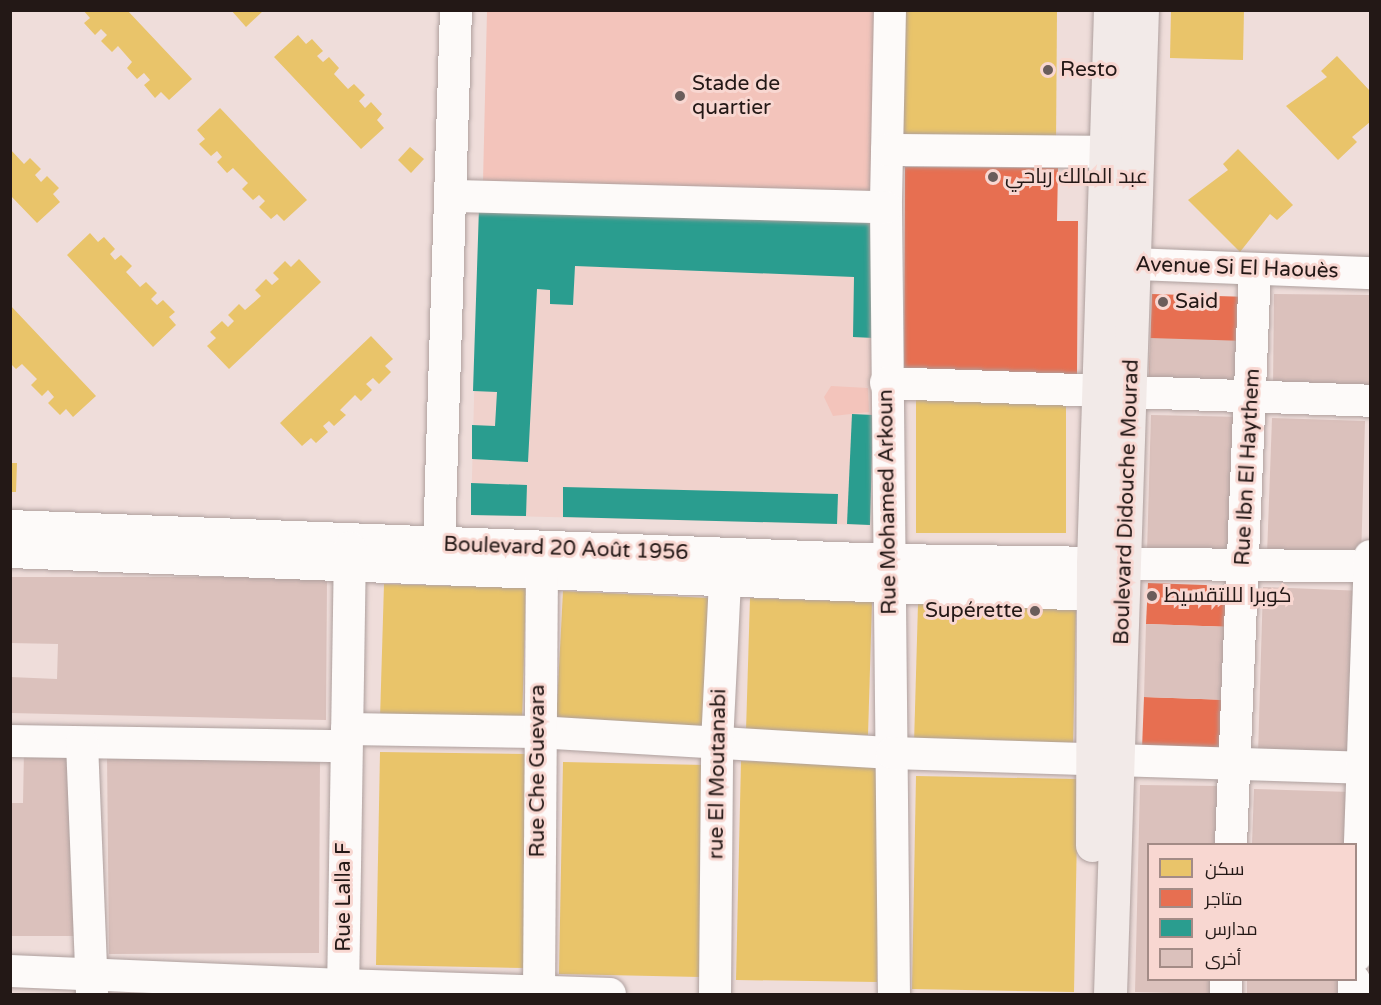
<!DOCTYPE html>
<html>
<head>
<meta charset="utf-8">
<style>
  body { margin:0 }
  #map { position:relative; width:1381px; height:1005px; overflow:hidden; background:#efddda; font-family:"Varela Round",Cairo,sans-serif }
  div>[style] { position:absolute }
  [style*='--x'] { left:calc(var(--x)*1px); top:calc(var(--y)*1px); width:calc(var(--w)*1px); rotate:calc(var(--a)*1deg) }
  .built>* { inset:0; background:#f0d2cc }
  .green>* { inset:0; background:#f3c4bb }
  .homes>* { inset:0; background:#e9c46a }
  .shops>* { inset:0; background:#e76f51 }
  .schools>* { inset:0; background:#2a9d8f }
  .building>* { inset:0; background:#dbc1bc }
  .roads { filter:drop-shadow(0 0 2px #aea09e) drop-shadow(0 0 2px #aea09e) }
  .minor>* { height:32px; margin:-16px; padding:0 16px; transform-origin:16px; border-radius:16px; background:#fdfaf9 }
  .major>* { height:33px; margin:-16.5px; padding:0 16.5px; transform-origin:16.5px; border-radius:16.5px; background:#f2eae8 }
  .dots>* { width:16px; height:16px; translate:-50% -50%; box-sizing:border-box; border:3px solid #f8d7d1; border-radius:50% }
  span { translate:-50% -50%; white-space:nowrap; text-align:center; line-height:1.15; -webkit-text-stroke:6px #f8d7d1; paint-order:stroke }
  .poi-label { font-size:21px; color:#231816 }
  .left { translate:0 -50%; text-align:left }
  .right { translate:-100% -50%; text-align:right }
  .street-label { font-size:21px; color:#231816 }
  .frame { position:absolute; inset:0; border:12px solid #231816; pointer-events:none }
  .legend { position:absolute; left:1147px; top:843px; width:210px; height:138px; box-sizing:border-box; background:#f8d7d1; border:2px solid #a38b86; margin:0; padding:8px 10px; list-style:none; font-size:18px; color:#231816 }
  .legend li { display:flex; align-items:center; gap:12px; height:30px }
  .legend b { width:30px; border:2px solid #a38b86 }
</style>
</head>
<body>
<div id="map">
  <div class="built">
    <i style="clip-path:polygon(479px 208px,877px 219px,870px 525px,471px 515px)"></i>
  </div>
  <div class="green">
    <i style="clip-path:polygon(487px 11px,877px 11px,873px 192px,483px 182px)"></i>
    <i style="clip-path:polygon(831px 386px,868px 388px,869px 412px,833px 416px,824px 397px)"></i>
  </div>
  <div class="homes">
    <i style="clip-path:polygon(83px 10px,127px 10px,192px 79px,169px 100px,161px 92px,155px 98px,144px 85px,150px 80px,144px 73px,137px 79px,127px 68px,132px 62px,118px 46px,112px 52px,101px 41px,107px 35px,101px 29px,95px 35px,84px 23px,90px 18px)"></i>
    <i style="clip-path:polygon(231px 10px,264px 10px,246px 27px)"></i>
    <i style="clip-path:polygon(901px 10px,1057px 10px,1056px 145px,900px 144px)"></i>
    <i style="clip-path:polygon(1171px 10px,1244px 10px,1243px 60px,1170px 58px)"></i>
    <i style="clip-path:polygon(298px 35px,306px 44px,312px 39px,323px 51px,317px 56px,323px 62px,329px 57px,339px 68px,334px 74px,348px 89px,354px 84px,365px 95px,359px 101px,365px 108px,371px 102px,382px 114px,377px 120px,384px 128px,361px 149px,274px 57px)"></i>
    <i style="clip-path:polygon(1337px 56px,1370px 91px,1370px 122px,1352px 137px,1357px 142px,1338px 160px,1286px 106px,1327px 77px,1321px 71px)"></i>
    <i style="clip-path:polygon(220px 108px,307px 200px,284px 221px,277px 214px,271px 219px,259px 207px,265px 201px,259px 195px,253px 200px,242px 189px,248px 183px,233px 168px,227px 173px,217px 162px,222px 157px,217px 151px,211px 156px,199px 144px,205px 139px,197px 130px)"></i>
    <i style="clip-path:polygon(410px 147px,424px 159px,411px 173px,398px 160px)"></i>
    <i style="clip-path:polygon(10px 149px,24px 164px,30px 158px,41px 169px,35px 175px,41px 182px,47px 176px,59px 188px,53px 194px,60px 202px,37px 223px,10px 195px)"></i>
    <i style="clip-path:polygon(1238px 149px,1293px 205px,1277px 220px,1270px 214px,1240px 252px,1188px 200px,1228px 170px,1223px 164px)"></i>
    <i style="clip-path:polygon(90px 233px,98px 242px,104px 237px,115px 249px,110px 254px,115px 260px,121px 255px,132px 266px,126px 272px,140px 287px,146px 282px,157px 293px,151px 299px,157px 305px,163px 300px,175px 312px,169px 317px,176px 325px,153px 347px,67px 255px)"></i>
    <i style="clip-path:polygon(299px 259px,321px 282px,229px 369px,207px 346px,216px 338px,210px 332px,222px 321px,228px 327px,234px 321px,228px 315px,239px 304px,245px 310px,261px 296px,255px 290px,266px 279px,272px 285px,279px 279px,273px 273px,285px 261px,291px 267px)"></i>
    <i style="clip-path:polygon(10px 305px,96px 396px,73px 417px,66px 409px,60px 415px,48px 403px,54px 397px,48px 390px,42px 396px,31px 385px,37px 379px,22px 364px,16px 369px,10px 363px)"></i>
    <i style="clip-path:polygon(371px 336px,393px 359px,385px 366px,391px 372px,379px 384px,373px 378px,366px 384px,372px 390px,361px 401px,355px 395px,340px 410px,346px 415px,334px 426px,329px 421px,323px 426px,328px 432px,316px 443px,311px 438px,302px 446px,280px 423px)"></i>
    <i style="clip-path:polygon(916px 391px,1066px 391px,1066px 533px,916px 533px)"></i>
    <i style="clip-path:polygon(10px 463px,17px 463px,16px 492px,10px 492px)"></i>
    <i style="clip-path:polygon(384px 584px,526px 588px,522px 723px,380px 719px)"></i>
    <i style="clip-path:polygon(563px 591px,710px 598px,703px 732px,556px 725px)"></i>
    <i style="clip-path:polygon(750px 598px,872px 602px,868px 735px,746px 731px)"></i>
    <i style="clip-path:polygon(918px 604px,1076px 608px,1073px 748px,914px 744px)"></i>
    <i style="clip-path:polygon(380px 752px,528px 754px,524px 968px,376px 965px)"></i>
    <i style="clip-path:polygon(741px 761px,882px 764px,877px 982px,736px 980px)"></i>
    <i style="clip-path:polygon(563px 762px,705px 765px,700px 977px,559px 974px)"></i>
    <i style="clip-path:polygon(916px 776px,1078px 779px,1074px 992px,912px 989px)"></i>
  </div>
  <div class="shops">
    <i style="clip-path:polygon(905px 167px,1058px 168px,1057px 221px,1078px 221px,1077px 377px,904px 376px)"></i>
    <i style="clip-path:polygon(1152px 294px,1249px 297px,1246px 384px,1149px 381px)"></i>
    <i style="clip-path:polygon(1148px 583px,1233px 586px,1231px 627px,1146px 624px)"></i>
    <i style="clip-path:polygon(1144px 697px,1229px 700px,1226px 753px,1142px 749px)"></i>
  </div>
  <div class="schools">
    <i style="clip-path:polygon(479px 208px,877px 219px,874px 338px,853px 337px,854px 277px,575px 266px,573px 305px,550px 304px,550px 290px,537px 289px,528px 462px,472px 459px,472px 425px,495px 426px,497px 392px,473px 391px)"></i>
    <i style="clip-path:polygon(852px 414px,873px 415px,870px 525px,847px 524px)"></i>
    <i style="clip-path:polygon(471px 483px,527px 485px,526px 516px,471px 515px)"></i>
    <i style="clip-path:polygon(563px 487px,838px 494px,837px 524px,563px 517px)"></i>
  </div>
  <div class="building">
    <i style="clip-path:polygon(1274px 294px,1370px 295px,1369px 389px,1273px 389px)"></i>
    <i style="clip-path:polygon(1150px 338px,1247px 341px,1246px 384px,1149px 381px)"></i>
    <i style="clip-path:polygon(1151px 415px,1243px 417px,1239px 555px,1147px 552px)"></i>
    <i style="clip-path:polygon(1272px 418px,1365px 421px,1361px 559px,1267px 555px)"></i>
    <i style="clip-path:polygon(10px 577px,327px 577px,326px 720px,10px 713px,10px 677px,57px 679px,58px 644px,10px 643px)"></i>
    <i style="clip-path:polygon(1263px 587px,1364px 591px,1358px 758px,1258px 755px)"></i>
    <i style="clip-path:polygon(1146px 624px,1231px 627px,1229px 700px,1144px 697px)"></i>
    <i style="clip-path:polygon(24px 751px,77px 752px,75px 936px,10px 936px,10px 803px,23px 803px)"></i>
    <i style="clip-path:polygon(107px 754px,320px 754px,319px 953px,109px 954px)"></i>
    <i style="clip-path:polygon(1140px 785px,1220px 786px,1219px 844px,1148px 844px,1148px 980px,1214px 980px,1213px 994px,1135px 992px)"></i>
    <i style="clip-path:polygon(1254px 789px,1351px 792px,1349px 844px,1252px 844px)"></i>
    <i style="clip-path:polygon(1247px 980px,1344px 980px,1343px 994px,1247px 994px)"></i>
  </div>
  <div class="roads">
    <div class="minor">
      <i style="--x:890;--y:10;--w:197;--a:91.2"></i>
      <i style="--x:886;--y:207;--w:787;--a:89.42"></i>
      <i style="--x:887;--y:150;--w:245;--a:0.5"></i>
      <i style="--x:453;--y:196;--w:433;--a:1.5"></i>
      <i style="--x:1108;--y:263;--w:262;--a:2.2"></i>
      <i style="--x:886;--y:383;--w:484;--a:2.1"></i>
      <i style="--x:10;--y:526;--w:880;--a:2.22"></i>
      <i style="--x:889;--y:560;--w:481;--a:0.8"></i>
      <i style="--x:439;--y:545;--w:535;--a:-88.18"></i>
      <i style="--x:350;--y:548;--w:437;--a:90.9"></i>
      <i style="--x:343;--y:985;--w:267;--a:1.9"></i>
      <i style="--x:10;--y:552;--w:1084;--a:2.27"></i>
      <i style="--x:347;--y:729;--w:190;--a:0.9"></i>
      <i style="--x:537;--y:732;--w:356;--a:3.4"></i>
      <i style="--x:892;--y:753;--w:478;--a:1.8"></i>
      <i style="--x:10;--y:741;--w:335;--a:0.9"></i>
      <i style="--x:82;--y:743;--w:250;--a:87.7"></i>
      <i style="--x:1231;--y:844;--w:575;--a:-87.61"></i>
      <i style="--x:1356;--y:956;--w:400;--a:-88"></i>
      <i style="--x:10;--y:971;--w:333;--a:2.4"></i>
      <i style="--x:343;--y:985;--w:9;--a:84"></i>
      <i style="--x:539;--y:994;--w:436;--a:-89.6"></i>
      <i style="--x:715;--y:994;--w:250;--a:-89.5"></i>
      <i style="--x:717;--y:744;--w:183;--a:-87.2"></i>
      <i style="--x:1226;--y:994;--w:14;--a:-90"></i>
      <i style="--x:1354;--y:994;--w:14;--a:-90"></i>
    </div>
    <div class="major">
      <i style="--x:1092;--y:845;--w:282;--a:-89.8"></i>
      <i style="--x:1093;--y:563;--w:553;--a:-88.24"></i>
      <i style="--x:1110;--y:994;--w:985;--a:-88.14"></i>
    </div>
  </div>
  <div class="dots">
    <i style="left:1048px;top:70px;background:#6a5d5b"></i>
    <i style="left:680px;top:96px;background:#6a5d5b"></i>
    <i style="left:993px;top:177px;background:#6a5d5b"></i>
    <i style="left:1163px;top:302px;background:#6a5d5b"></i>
    <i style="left:1152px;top:596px;background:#6a5d5b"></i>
    <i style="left:1035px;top:611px;background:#6a5d5b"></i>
  </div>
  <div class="poi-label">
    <span class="left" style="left:1060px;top:70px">Resto</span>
    <span class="left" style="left:692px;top:96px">Stade de<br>quartier</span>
    <span class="left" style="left:1005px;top:177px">عبد المالك رباحي</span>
    <span class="left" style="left:1175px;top:302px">Said</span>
    <span class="left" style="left:1164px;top:596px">كوبرا لللتقسيط</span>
    <span class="right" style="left:1023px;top:611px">Supérette</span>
  </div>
  <div class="street-label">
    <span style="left:1237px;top:268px;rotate:2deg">Avenue Si El Haouès</span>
    <span style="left:1248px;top:467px;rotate:-87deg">Rue Ibn El Haythem</span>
    <span style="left:888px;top:502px;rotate:-91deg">Rue Mohamed Arkoun</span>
    <span style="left:1127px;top:502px;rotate:-88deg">Boulevard Didouche Mourad</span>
    <span style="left:566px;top:549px;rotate:2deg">Boulevard 20 Août 1956</span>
    <span style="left:538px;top:771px;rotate:-90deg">Rue Che Guevara</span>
    <span style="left:718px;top:774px;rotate:-89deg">rue El Moutanabi</span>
    <span style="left:344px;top:897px;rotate:-90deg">Rue Lalla F</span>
  </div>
  <div class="frame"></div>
  <ul class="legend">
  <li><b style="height:16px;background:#e9c46a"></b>سكن</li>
  <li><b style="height:16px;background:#e76f51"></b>متاجر</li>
  <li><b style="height:16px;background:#2a9d8f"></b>مدارس</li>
  <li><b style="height:16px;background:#dbc1bc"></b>أخرى</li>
  </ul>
</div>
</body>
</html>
